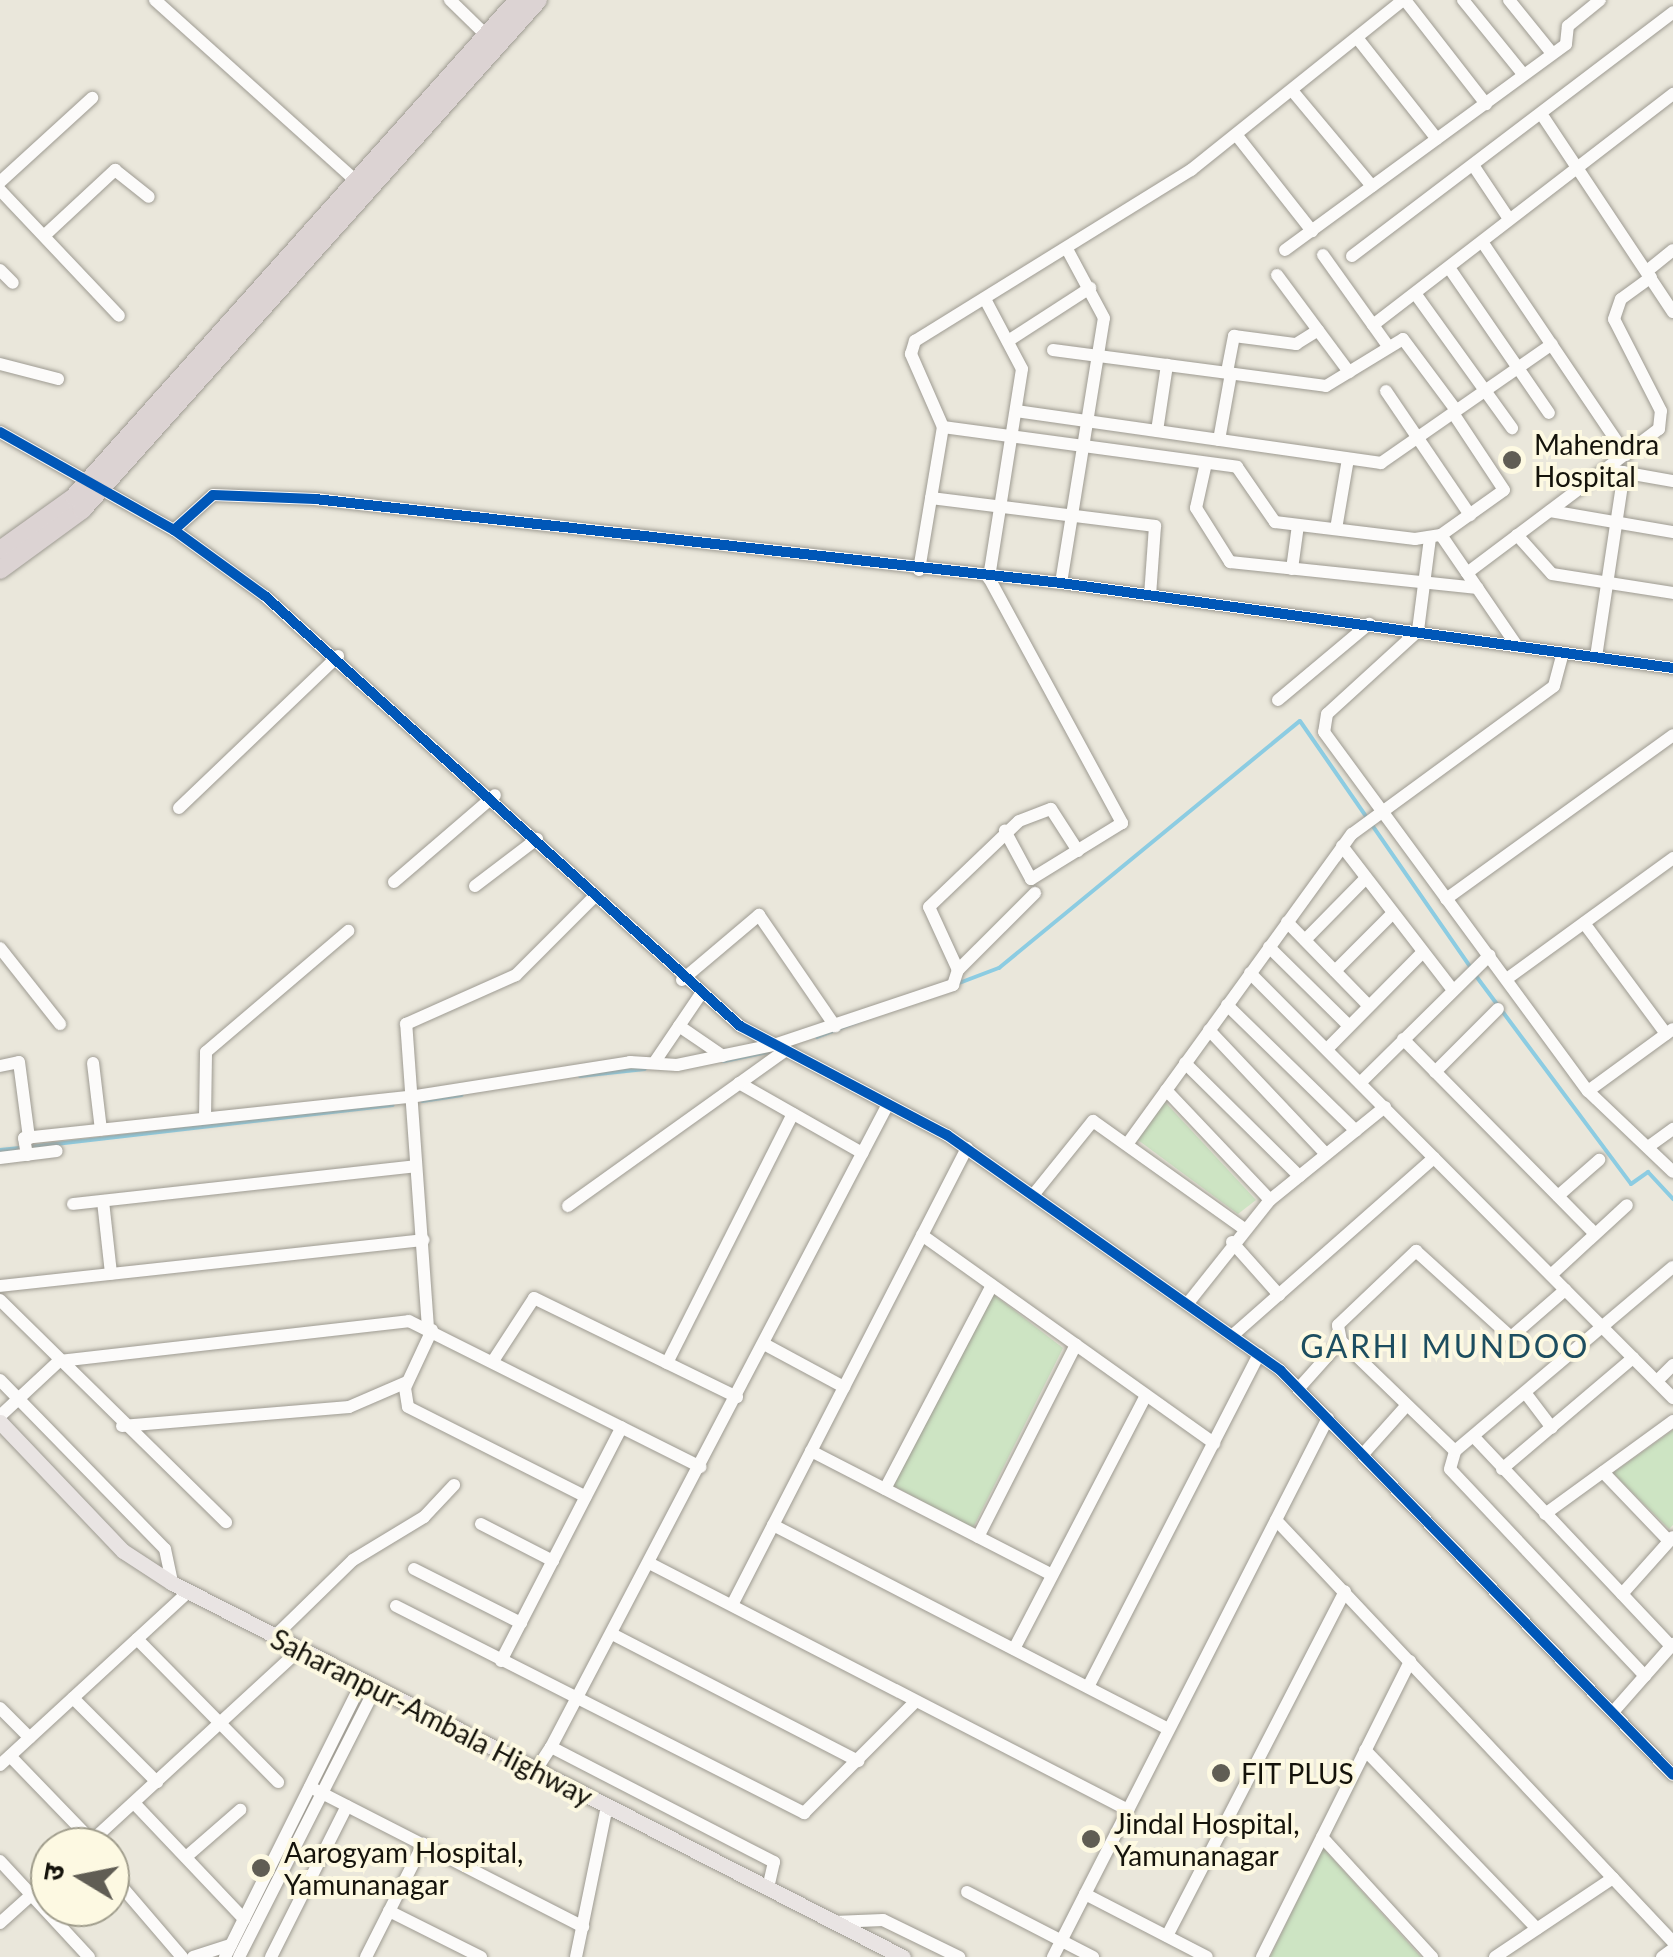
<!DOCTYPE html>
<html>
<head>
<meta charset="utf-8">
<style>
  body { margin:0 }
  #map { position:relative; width:1673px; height:1957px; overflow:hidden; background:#eae7db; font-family:Lato,"Noto Sans Devanagari",sans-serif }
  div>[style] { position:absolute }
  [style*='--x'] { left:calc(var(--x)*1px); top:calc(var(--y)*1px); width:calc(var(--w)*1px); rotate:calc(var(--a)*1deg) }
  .green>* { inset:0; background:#cde4c3 }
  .stream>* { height:4px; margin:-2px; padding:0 2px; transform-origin:2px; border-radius:2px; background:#8ccce2 }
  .roads { filter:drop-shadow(0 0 2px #9e9b92) drop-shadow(0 0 2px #9e9b92) }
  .minor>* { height:12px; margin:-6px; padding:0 6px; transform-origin:6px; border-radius:6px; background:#fcfbfa }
  .major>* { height:15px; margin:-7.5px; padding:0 7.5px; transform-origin:7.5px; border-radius:7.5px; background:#e9e4e3 }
  .highway>* { height:18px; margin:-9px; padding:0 9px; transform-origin:9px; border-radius:9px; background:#dcd3d3 }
  .cycleway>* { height:10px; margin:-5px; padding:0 5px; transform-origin:5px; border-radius:5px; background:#0057b8 }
  .dots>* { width:28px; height:28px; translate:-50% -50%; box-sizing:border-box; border:5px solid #fdf9e2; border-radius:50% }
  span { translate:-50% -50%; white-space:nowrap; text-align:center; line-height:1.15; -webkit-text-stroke:8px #fdf9e2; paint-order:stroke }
  .poi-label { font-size:28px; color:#15130b }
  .left { translate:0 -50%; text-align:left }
  .street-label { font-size:28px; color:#15130b }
  .quarter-label { font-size:32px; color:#1d4e60; letter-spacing:2.5px }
  .north { position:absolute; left:30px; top:1827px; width:100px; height:100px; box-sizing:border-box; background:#fdf9e2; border:2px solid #a09d8c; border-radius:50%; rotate:280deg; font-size:28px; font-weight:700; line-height:40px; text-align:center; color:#15130b }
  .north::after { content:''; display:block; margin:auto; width:35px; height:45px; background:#605d54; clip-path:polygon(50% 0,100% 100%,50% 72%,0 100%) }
</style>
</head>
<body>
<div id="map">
  <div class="green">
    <i style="clip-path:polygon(1165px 1102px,1256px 1200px,1238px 1214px,1138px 1140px)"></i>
    <i style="clip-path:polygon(993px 1294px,1063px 1348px,973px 1528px,892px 1485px)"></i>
    <i style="clip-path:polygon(1673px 1430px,1673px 1525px,1669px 1529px,1613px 1473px)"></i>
    <i style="clip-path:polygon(1323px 1848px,1421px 1957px,1270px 1957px)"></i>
  </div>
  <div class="stream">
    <i style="--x:1476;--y:976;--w:259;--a:53.3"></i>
    <i style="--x:1631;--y:1184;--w:21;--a:-35"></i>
    <i style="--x:1648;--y:1172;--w:37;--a:47"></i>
    <i style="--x:817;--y:1037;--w:195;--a:-20.8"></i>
    <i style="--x:999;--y:968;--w:389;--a:-39.4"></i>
    <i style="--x:1300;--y:721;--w:300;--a:55.3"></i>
    <i style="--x:724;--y:1061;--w:45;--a:-11.6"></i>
    <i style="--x:580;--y:1076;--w:65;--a:-6.1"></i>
    <i style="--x:422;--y:1101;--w:40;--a:-8.5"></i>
    <i style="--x:30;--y:1147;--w:365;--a:-6.6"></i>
    <i style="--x:0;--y:1150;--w:20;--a:-6"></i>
  </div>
  <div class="roads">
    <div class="minor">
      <i style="--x:155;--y:0;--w:272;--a:42"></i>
      <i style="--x:450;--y:0;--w:52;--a:44.2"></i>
      <i style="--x:1405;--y:0;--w:132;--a:52.1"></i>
      <i style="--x:1463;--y:0;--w:95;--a:51"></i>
      <i style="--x:1509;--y:0;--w:67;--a:51.1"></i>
      <i style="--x:1358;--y:39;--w:127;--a:51.7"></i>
      <i style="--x:1295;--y:94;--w:120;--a:50.1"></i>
      <i style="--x:1544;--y:118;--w:233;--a:56.4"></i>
      <i style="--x:1238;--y:137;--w:120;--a:51.8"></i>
      <i style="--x:1475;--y:168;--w:61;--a:56.3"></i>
      <i style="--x:0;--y:182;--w:125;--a:-42.4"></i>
      <i style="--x:0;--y:190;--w:173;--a:46.6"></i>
      <i style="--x:45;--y:235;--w:96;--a:-42.9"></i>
      <i style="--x:115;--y:170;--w:43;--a:38.5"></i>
      <i style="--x:1485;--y:246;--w:252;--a:56"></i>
      <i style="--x:1285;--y:250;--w:348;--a:-36.2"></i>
      <i style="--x:1566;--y:44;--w:18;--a:-84"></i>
      <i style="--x:1568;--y:26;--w:41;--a:-39.1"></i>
      <i style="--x:1323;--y:255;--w:112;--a:54.5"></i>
      <i style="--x:1352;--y:256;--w:403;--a:-37.2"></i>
      <i style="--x:0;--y:270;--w:18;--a:45"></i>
      <i style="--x:1647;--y:271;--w:33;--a:-39"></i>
      <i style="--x:1452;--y:272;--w:171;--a:55.5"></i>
      <i style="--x:1277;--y:275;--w:121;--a:53.4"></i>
      <i style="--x:1417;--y:296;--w:163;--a:54.3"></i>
      <i style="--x:985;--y:299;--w:79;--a:62.1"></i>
      <i style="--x:1022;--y:369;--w:212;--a:99"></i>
      <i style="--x:989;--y:578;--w:279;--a:61.5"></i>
      <i style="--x:1122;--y:823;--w:107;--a:148.4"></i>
      <i style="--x:1031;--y:879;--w:55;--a:-118.4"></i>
      <i style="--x:1373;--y:325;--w:379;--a:-37.6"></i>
      <i style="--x:1008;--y:341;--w:98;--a:-32.9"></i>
      <i style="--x:1053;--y:350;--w:275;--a:7.5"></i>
      <i style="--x:1326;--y:386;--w:90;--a:-31.4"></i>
      <i style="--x:1403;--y:339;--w:89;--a:53.3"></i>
      <i style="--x:0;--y:364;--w:60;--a:14.5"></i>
      <i style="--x:1227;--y:372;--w:37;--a:-79"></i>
      <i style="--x:1234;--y:336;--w:63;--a:7.4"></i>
      <i style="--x:1296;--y:344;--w:26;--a:-32"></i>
      <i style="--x:1386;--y:391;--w:150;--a:55.9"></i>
      <i style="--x:1016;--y:411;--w:369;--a:8.1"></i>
      <i style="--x:1381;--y:463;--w:208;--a:-34.8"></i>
      <i style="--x:943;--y:427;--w:297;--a:7.7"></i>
      <i style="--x:1237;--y:467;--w:67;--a:55.4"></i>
      <i style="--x:1275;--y:522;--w:141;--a:6.9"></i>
      <i style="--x:1415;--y:539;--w:26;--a:-9"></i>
      <i style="--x:1441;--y:535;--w:77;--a:-35.5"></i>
      <i style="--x:1504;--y:490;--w:92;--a:-123.5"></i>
      <i style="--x:1157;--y:431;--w:67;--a:-81.4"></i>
      <i style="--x:0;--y:432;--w:200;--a:29.4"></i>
      <i style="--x:174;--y:530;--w:112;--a:36"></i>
      <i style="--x:265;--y:596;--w:641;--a:42.15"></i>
      <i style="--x:740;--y:1026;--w:234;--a:27.8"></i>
      <i style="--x:947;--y:1135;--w:408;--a:35.2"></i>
      <i style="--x:1280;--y:1370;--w:564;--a:45.86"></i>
      <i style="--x:1219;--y:440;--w:68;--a:-79.8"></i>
      <i style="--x:1206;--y:463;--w:46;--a:102.5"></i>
      <i style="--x:1196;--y:508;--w:64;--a:57.8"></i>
      <i style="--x:1230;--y:562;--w:249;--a:6"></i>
      <i style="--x:1616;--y:471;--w:58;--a:10"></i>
      <i style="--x:931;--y:498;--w:226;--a:7.1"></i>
      <i style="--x:1155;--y:526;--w:69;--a:94.1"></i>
      <i style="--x:1550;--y:511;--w:125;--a:9.7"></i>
      <i style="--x:1336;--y:529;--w:71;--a:-80.3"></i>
      <i style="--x:174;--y:530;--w:52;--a:-41.9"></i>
      <i style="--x:213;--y:495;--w:102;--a:2.2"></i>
      <i style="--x:315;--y:499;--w:751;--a:6.42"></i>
      <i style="--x:1061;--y:583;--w:618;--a:7.91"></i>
      <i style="--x:1441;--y:535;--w:135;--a:55.6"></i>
      <i style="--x:1517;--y:535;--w:52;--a:48.1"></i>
      <i style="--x:1552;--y:574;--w:122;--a:8.9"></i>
      <i style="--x:1430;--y:538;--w:94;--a:97.4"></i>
      <i style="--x:1418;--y:631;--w:123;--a:137.6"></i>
      <i style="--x:1327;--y:714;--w:18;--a:99"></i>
      <i style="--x:1324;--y:732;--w:446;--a:53.7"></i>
      <i style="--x:1588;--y:1091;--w:117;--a:43.6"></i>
      <i style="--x:1292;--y:569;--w:44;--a:-82.2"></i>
      <i style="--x:919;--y:570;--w:145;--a:-80.5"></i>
      <i style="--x:943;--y:427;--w:80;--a:-113.7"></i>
      <i style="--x:911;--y:354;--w:14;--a:-73"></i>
      <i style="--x:915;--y:341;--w:325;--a:-31.8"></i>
      <i style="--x:1191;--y:170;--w:272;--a:-38.7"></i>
      <i style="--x:1467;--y:573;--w:240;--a:-36.9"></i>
      <i style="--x:1659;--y:429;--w:18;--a:-84"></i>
      <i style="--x:1661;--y:411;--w:103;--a:-117.1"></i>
      <i style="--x:1614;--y:319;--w:21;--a:-71"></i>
      <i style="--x:1621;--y:299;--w:37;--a:-36"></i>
      <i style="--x:1061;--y:583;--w:268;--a:-80.8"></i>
      <i style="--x:1104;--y:318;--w:78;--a:-118.2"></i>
      <i style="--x:1596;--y:657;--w:187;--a:-81.4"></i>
      <i style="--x:1278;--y:700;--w:119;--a:-39.9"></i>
      <i style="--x:179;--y:808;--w:220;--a:-43.7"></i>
      <i style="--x:1342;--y:846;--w:180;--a:52.4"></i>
      <i style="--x:394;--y:882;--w:133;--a:-40.7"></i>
      <i style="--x:475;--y:886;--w:78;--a:-37.2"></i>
      <i style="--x:1446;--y:899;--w:280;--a:-35.8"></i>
      <i style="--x:1287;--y:922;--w:117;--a:45.7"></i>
      <i style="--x:1584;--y:923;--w:138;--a:53.5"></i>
      <i style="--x:1305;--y:940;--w:87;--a:-45.5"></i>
      <i style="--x:1269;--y:947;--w:112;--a:44.6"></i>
      <i style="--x:0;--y:948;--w:97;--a:51.7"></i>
      <i style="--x:958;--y:970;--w:109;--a:-45"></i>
      <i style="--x:1335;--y:971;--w:82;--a:-45"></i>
      <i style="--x:1250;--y:973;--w:600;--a:45.14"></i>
      <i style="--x:1508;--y:978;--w:204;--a:-36"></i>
      <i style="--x:682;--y:980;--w:101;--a:-40.2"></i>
      <i style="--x:759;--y:915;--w:135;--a:55.6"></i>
      <i style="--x:1227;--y:1005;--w:180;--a:44.3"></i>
      <i style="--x:679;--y:1026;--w:53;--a:34.3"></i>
      <i style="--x:1209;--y:1030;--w:170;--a:46.7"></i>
      <i style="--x:1403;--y:1039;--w:272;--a:45.4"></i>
      <i style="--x:1327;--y:1049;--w:136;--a:-45.3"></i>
      <i style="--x:93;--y:1063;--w:67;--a:83.2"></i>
      <i style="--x:654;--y:1063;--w:82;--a:-55.9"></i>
      <i style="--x:1185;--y:1063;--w:161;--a:44.7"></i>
      <i style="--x:0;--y:1066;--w:19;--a:-12"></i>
      <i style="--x:19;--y:1062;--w:77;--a:82.5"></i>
      <i style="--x:1435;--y:1072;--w:89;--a:-45"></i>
      <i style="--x:739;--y:1083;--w:142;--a:29.6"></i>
      <i style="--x:1360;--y:1083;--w:182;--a:-44.6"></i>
      <i style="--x:1166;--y:1090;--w:151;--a:46.6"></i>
      <i style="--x:1588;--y:1091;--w:105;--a:-36.1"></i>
      <i style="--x:205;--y:1118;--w:66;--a:-89.1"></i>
      <i style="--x:206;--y:1052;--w:187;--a:-40.4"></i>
      <i style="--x:1128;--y:1143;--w:382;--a:-54.1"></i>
      <i style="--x:1352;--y:834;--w:250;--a:-36.2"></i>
      <i style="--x:1554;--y:686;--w:34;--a:-75"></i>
      <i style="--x:1648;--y:1147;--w:31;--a:-36"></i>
      <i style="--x:27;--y:1155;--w:17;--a:-100"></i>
      <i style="--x:24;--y:1138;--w:388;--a:-6.1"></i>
      <i style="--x:410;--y:1097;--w:223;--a:-9"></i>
      <i style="--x:630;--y:1062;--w:47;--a:3.7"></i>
      <i style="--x:677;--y:1065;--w:99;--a:-11.7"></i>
      <i style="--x:774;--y:1045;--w:189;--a:-18.5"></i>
      <i style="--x:953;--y:985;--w:16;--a:-72"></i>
      <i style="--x:958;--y:970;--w:69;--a:-114.7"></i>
      <i style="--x:929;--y:907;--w:124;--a:-43.7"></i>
      <i style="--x:1019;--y:821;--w:34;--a:-21"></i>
      <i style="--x:1051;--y:809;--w:50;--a:57.3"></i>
      <i style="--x:0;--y:1158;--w:57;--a:-7"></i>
      <i style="--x:1034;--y:1194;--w:94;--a:-51.1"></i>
      <i style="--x:1093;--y:1121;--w:184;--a:35.5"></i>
      <i style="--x:1558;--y:1196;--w:55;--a:-41.3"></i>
      <i style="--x:103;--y:1201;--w:73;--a:83.7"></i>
      <i style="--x:73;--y:1204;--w:345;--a:-6.3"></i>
      <i style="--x:568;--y:1206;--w:268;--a:-35.6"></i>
      <i style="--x:922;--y:1235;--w:359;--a:35.5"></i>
      <i style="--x:1232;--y:1242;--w:71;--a:48.4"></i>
      <i style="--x:1551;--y:1275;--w:103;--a:-42.6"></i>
      <i style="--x:0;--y:1286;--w:426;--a:-6.2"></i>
      <i style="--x:0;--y:1300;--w:317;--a:44.5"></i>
      <i style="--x:1188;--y:1303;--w:132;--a:-51.5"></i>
      <i style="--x:1270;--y:1200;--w:148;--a:-39"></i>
      <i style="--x:428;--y:1328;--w:305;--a:-94.1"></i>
      <i style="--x:406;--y:1024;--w:120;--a:-24"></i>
      <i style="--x:516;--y:975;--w:112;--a:-45"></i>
      <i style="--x:432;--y:1330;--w:64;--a:115"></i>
      <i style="--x:405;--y:1388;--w:19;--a:81"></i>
      <i style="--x:408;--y:1407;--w:199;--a:26.8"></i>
      <i style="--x:1233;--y:1335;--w:268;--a:-41.4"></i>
      <i style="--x:764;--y:1344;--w:91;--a:28.3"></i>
      <i style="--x:493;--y:1361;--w:75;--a:-56.9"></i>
      <i style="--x:534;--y:1298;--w:226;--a:26"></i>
      <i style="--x:667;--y:1363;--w:279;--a:-63.2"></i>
      <i style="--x:0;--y:1380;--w:236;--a:45.7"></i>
      <i style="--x:165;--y:1549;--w:35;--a:78"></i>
      <i style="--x:1657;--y:1381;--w:23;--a:-45"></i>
      <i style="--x:1299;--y:1388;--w:63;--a:-48.2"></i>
      <i style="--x:1527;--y:1395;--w:41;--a:52.9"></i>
      <i style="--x:0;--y:1416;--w:81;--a:-43"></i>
      <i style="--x:59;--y:1361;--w:352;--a:-6.5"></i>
      <i style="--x:409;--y:1321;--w:326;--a:26.6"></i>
      <i style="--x:122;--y:1426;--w:228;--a:-4.8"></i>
      <i style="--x:349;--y:1407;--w:63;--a:-23.3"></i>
      <i style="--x:1474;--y:1437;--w:287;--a:46.7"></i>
      <i style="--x:811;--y:1451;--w:271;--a:27.2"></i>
      <i style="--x:1455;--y:1451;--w:158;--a:-136"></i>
      <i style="--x:1341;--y:1341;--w:16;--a:-101"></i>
      <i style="--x:1338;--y:1325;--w:108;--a:-43.5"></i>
      <i style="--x:1416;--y:1251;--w:128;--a:42.2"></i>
      <i style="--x:1511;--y:1337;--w:72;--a:-41"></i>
      <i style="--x:1364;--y:1453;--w:64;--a:-48.1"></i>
      <i style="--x:1502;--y:1469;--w:172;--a:-40.3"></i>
      <i style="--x:1603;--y:1472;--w:95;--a:46.3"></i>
      <i style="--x:885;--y:1489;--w:230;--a:-62.3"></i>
      <i style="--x:1545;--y:1514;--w:158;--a:-36"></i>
      <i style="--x:1276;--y:1520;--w:579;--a:46.75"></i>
      <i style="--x:481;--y:1524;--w:81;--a:27.2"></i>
      <i style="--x:773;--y:1525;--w:445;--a:27.3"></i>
      <i style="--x:978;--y:1537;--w:216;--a:-63"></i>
      <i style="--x:651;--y:1564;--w:537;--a:27.28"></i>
      <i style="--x:414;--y:1569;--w:120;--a:26.8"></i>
      <i style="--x:1622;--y:1594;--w:76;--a:-48.2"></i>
      <i style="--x:732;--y:1605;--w:514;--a:-62.79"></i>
      <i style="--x:396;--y:1606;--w:458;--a:26.9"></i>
      <i style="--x:804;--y:1813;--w:158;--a:-45"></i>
      <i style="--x:614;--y:1635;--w:275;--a:27.3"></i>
      <i style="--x:274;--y:1637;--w:110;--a:-44.3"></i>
      <i style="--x:353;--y:1560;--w:83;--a:-31.2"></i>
      <i style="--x:424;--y:1517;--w:44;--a:-46.8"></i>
      <i style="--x:137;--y:1639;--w:201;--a:45.4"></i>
      <i style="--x:1014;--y:1649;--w:286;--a:-62.5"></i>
      <i style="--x:501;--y:1661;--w:263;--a:-62.7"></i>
      <i style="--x:1645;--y:1676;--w:284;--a:-133.3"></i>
      <i style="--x:1450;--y:1469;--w:19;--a:-74"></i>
      <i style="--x:1455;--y:1451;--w:285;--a:-40.2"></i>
      <i style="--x:1088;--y:1687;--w:374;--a:-62.8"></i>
      <i style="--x:73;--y:1698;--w:119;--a:45"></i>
      <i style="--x:0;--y:1708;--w:42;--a:45"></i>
      <i style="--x:1613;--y:1712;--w:91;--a:-48.6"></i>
      <i style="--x:551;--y:1747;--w:726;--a:-62.34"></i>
      <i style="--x:1365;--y:1750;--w:248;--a:46.1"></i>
      <i style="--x:10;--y:1756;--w:118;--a:46"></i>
      <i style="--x:0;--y:1765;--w:255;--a:-42.6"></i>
      <i style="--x:536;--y:1770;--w:27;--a:-57"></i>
      <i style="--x:551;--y:1747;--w:251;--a:27.3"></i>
      <i style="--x:774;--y:1862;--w:27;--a:103"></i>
      <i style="--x:310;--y:1787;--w:307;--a:27.1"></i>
      <i style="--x:134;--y:1803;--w:160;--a:46.5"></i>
      <i style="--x:1322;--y:1837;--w:163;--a:47.5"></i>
      <i style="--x:85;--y:1847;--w:291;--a:-42.6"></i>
      <i style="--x:186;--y:1857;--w:72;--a:-41"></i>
      <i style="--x:0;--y:1861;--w:131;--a:47.2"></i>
      <i style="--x:110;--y:1873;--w:111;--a:49.4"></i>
      <i style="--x:967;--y:1892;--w:142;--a:27.3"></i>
      <i style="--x:1085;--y:1894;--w:137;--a:27.3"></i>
      <i style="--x:389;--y:1911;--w:103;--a:26.6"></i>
      <i style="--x:834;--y:1922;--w:49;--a:-2.3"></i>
      <i style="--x:883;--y:1920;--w:85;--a:26"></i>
      <i style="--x:0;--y:1923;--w:67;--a:-42"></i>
      <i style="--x:1167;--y:1936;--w:388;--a:-62.7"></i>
      <i style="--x:193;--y:1957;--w:40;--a:-18"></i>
      <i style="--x:225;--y:1957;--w:307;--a:-63.5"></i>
      <i style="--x:239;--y:1957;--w:301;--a:-63.1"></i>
      <i style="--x:271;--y:1957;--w:169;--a:-63.3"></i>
      <i style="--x:366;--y:1957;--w:127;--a:-63.2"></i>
      <i style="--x:576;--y:1957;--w:154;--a:-78.4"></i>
      <i style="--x:1053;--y:1957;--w:605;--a:-62.97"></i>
      <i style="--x:1262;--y:1957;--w:331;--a:-63.4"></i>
      <i style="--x:1495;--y:1957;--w:142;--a:-33.8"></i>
      <i style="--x:1662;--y:1957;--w:14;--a:-36"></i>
    </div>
    <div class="major">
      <i style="--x:0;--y:1422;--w:178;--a:46.4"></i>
      <i style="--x:123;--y:1551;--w:59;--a:33.1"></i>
      <i style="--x:172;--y:1583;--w:821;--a:27.1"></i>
    </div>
    <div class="highway">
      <i style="--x:0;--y:550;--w:91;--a:-35.6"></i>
      <i style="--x:74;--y:497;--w:666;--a:-48.22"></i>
      <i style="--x:0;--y:570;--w:102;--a:-36.2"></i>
      <i style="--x:82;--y:510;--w:684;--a:-48.2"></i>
    </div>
  </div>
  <div class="cycleway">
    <i style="--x:0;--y:432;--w:200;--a:29.4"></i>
    <i style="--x:174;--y:530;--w:112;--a:36"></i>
    <i style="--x:265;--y:596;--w:641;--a:42.15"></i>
    <i style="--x:740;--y:1026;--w:234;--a:27.8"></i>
    <i style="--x:947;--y:1135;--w:408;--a:35.2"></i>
    <i style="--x:1280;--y:1370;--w:564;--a:45.86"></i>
    <i style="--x:174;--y:530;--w:52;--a:-41.9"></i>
    <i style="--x:213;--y:495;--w:102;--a:2.2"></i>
    <i style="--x:315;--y:499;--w:751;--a:6.42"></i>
    <i style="--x:1061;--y:583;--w:618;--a:7.91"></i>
  </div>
  <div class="dots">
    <i style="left:1512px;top:460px;background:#605d54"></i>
    <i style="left:1221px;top:1773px;background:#605d54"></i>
    <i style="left:1091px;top:1839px;background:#605d54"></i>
    <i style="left:261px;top:1868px;background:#605d54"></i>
  </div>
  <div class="poi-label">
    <span class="left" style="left:1534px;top:460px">Mahendra<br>Hospital</span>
    <span class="left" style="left:1241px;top:1773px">FIT PLUS</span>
    <span class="left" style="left:1114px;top:1839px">Jindal Hospital,<br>Yamunanagar</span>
    <span class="left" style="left:284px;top:1868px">Aarogyam Hospital,<br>Yamunanagar</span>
  </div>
  <div class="street-label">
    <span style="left:432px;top:1717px;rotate:27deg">Saharanpur-Ambala Highway</span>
  </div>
  <div class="quarter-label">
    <span style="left:1445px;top:1346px">GARHI MUNDOO</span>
  </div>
  <div class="north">उ</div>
</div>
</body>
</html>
